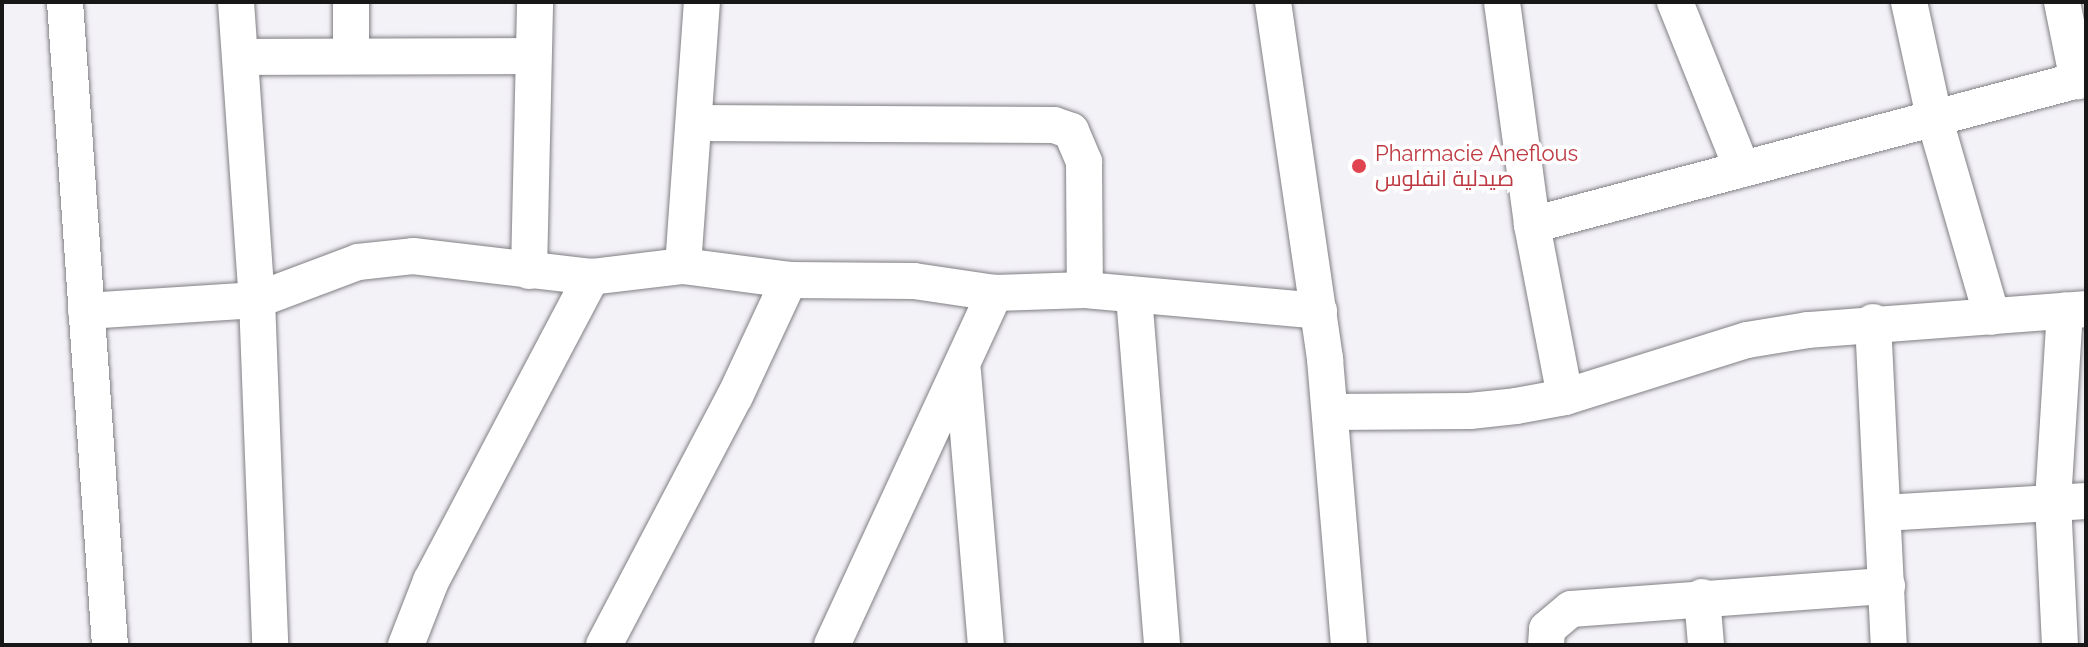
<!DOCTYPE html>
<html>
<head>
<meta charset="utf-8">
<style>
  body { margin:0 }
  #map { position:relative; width:2088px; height:647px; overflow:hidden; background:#f3f2f7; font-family:Raleway,Cairo,sans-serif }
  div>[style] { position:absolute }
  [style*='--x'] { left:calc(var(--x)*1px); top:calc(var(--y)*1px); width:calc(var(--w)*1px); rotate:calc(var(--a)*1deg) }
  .roads { filter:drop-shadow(0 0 2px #807f83) drop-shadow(0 0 2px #807f83) }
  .minor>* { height:36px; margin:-18px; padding:0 18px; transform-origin:18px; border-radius:18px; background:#fff }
  .dots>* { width:22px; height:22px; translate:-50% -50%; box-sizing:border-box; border:4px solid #fff; border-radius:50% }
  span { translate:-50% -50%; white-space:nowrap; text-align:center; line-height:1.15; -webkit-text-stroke:7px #fff; paint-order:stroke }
  .health-label { font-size:22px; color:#be3a42 }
  .left { translate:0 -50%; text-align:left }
  .frame { position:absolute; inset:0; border:4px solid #171718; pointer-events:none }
</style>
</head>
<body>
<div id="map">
  <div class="roads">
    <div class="minor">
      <i style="--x:65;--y:2;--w:645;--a:86"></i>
      <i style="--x:236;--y:2;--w:299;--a:86"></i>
      <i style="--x:257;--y:300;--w:345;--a:87.8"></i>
      <i style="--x:1273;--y:2;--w:361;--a:81.7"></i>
      <i style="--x:1325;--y:359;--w:287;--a:85.2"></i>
      <i style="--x:1502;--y:2;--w:225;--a:82.3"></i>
      <i style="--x:1532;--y:225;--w:175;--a:79.1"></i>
      <i style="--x:1675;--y:2;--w:180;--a:68.1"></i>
      <i style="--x:1909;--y:2;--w:118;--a:77.7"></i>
      <i style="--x:1934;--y:117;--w:208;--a:73.8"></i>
      <i style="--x:2062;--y:2;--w:81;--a:78.6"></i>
      <i style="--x:351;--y:56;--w:54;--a:-90"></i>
      <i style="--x:240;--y:57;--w:291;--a:-0.2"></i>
      <i style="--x:694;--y:123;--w:360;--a:0.3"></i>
      <i style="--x:1054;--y:125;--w:18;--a:19"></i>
      <i style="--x:1071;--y:131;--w:34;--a:67"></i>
      <i style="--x:1084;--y:162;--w:128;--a:89.6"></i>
      <i style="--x:1532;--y:225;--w:573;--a:-14.86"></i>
      <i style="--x:683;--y:266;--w:265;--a:-85.9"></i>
      <i style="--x:529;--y:271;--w:269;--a:-88.7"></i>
      <i style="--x:1134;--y:296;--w:350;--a:85.4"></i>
      <i style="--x:86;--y:311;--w:171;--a:-3.7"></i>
      <i style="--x:257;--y:300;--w:108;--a:-20.6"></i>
      <i style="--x:358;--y:262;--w:55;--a:-6.2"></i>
      <i style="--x:413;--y:256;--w:179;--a:6.7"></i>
      <i style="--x:591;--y:277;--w:93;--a:-6.8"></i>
      <i style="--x:683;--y:266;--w:107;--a:7.5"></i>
      <i style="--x:789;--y:280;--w:125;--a:0.5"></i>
      <i style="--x:914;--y:281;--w:82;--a:8.4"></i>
      <i style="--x:995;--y:293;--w:90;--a:-1.9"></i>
      <i style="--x:1085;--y:290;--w:235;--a:5.1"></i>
      <i style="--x:1873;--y:322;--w:323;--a:87.2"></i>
      <i style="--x:963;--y:372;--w:274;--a:85.2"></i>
      <i style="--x:1331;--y:412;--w:139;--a:-0.4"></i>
      <i style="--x:1470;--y:411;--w:46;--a:-6.2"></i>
      <i style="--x:1516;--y:406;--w:50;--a:-10.4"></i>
      <i style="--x:1565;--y:397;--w:191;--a:-17.4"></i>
      <i style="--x:1747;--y:340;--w:62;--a:-9.3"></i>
      <i style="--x:1808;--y:330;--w:279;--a:-4.3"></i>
      <i style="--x:1884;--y:513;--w:202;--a:-3.4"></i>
      <i style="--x:1702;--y:597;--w:48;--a:85.2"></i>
      <i style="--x:406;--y:645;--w:69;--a:-68.7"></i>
      <i style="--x:431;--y:581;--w:344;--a:-62.2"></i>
      <i style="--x:604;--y:645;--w:281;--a:-62.3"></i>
      <i style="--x:735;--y:396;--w:128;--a:-65"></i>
      <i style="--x:832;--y:645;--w:388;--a:-65.2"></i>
      <i style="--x:1546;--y:645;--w:16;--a:-86"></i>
      <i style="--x:1547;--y:629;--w:31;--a:-40"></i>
      <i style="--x:1571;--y:609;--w:317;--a:-4.2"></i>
      <i style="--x:2060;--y:645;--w:144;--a:-92.8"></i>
      <i style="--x:2053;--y:501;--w:191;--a:-86.4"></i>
    </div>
  </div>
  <div class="dots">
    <i style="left:1359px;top:166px;background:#e0444e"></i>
  </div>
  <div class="health-label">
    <span class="left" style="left:1375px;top:166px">Pharmacie Aneflous<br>صيدلية انفلوس</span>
  </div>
  <div class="frame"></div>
</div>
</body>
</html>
